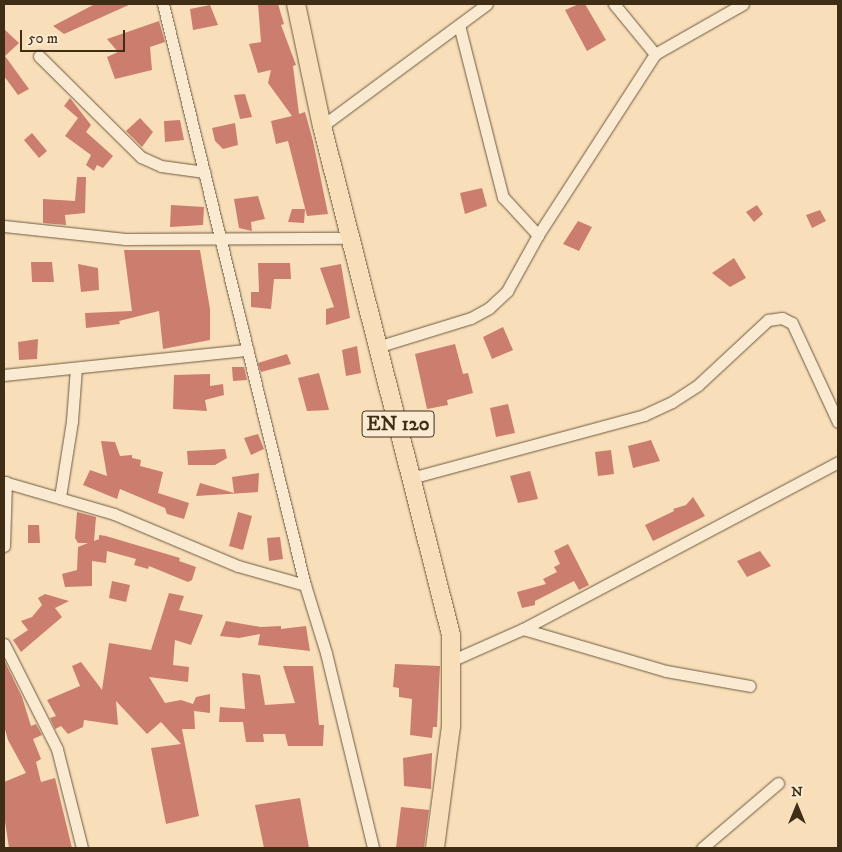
<!DOCTYPE html>
<html>
<head>
<meta charset="utf-8">
<style>
  body { margin:0 }
  #map { position:relative; width:842px; height:852px; overflow:hidden; background:#f8dfba; font-family:"IM FELL DW Pica",serif }
  div>[style] { position:absolute }
  [style*='--x'] { left:calc(var(--x)*1px); top:calc(var(--y)*1px); width:calc(var(--w)*1px); rotate:calc(var(--a)*1deg) }
  .building>* { inset:0; background:#cb7d6e }
  .roads { filter:drop-shadow(0 0 1px #6e5a3f) drop-shadow(0 0 1px #6e5a3f) }
  .minor>* { height:11px; margin:-5.5px; padding:0 5.5px; transform-origin:5.5px; border-radius:5.5px; background:#faead2 }
  .primary>* { height:18px; margin:-9px; padding:0 9px; transform-origin:9px; border-radius:9px; background:#f8dfba }
  span { translate:-50% -50%; white-space:nowrap; text-align:center; line-height:1.15; -webkit-text-stroke:4.5px #faead2; paint-order:stroke }
  .shield-label span { padding:1px 4px; background:#faead2; border:1px solid; border-radius:4px; -webkit-text-stroke-width:0 }
  .shield-label { font-size:20px; color:#402d16; font-weight:700 }
  .frame { position:absolute; inset:0; border:5px solid #402d16; pointer-events:none }
  .north { position:absolute; left:772px; top:782px; width:50px; height:50px; -webkit-text-stroke:4px #faead2; paint-order:stroke; rotate:0deg; font-size:14px; font-weight:700; line-height:20px; text-align:center; color:#402d16 }
  .north::after { content:''; display:block; margin:auto; width:18px; height:22px; background:#402d16; clip-path:polygon(50% 0,100% 100%,50% 72%,0 100%) }
  .scale { position:absolute; left:20px; top:30px; width:105px; height:22px; box-sizing:border-box; border:2px solid #402d16; border-top:0; padding-left:6px; font-size:15px; line-height:18px; white-space:nowrap; color:#402d16; -webkit-text-stroke:4px #faead2; paint-order:stroke }
</style>
</head>
<body>
<div id="map">
  <div class="building">
    <i style="clip-path:polygon(95px 4px,131px 4px,64px 34px,53px 26px)"></i>
    <i style="clip-path:polygon(258px 4px,278px 4px,284px 24px,281px 25px,296px 65px,293px 66px,299px 114px,305px 112px,313px 141px,328px 214px,307px 216px,288px 141px,276px 144px,271px 121px,292px 116px,268px 83px,271px 70px,258px 73px,249px 44px,261px 42px)"></i>
    <i style="clip-path:polygon(579px 4px,585px 4px,606px 40px,587px 51px,565px 10px)"></i>
    <i style="clip-path:polygon(210px 5px,218px 25px,193px 30px,190px 9px)"></i>
    <i style="clip-path:polygon(159px 21px,165px 42px,150px 47px,152px 70px,115px 79px,107px 57px,118px 52px,107px 39px)"></i>
    <i style="clip-path:polygon(4px 29px,19px 43px,5px 56px,29px 89px,18px 95px,4px 76px)"></i>
    <i style="clip-path:polygon(245px 94px,252px 117px,240px 119px,234px 95px)"></i>
    <i style="clip-path:polygon(70px 98px,91px 125px,86px 132px,113px 156px,103px 168px,97px 165px,94px 171px,86px 165px,91px 155px,65px 136px,78px 118px,64px 106px)"></i>
    <i style="clip-path:polygon(140px 118px,153px 132px,142px 147px,126px 131px)"></i>
    <i style="clip-path:polygon(180px 120px,184px 140px,165px 142px,164px 121px)"></i>
    <i style="clip-path:polygon(235px 123px,238px 145px,223px 149px,215px 141px,212px 128px)"></i>
    <i style="clip-path:polygon(32px 133px,47px 151px,39px 158px,24px 140px)"></i>
    <i style="clip-path:polygon(77px 177px,86px 177px,85px 213px,65px 215px,66px 225px,43px 223px,43px 199px,75px 201px)"></i>
    <i style="clip-path:polygon(482px 188px,487px 206px,465px 214px,460px 193px)"></i>
    <i style="clip-path:polygon(258px 196px,265px 219px,251px 222px,252px 231px,239px 228px,234px 199px)"></i>
    <i style="clip-path:polygon(171px 205px,204px 207px,203px 225px,170px 227px)"></i>
    <i style="clip-path:polygon(757px 205px,763px 214px,754px 222px,746px 212px)"></i>
    <i style="clip-path:polygon(292px 209px,305px 209px,304px 223px,288px 222px)"></i>
    <i style="clip-path:polygon(820px 210px,826px 221px,812px 228px,806px 215px)"></i>
    <i style="clip-path:polygon(578px 221px,592px 227px,579px 251px,563px 244px)"></i>
    <i style="clip-path:polygon(124px 250px,200px 250px,210px 309px,210px 340px,163px 349px,159px 311px,119px 321px,120px 324px,86px 328px,85px 313px,132px 311px)"></i>
    <i style="clip-path:polygon(734px 258px,746px 278px,730px 287px,712px 273px)"></i>
    <i style="clip-path:polygon(31px 262px,52px 262px,54px 282px,32px 282px)"></i>
    <i style="clip-path:polygon(258px 263px,290px 263px,291px 279px,274px 279px,271px 309px,251px 307px,251px 292px,259px 292px)"></i>
    <i style="clip-path:polygon(78px 264px,98px 268px,99px 290px,81px 292px)"></i>
    <i style="clip-path:polygon(341px 264px,350px 318px,326px 325px,326px 309px,334px 307px,320px 268px)"></i>
    <i style="clip-path:polygon(503px 327px,513px 350px,492px 359px,483px 337px)"></i>
    <i style="clip-path:polygon(38px 339px,37px 359px,19px 360px,18px 342px)"></i>
    <i style="clip-path:polygon(455px 344px,463px 374px,468px 373px,473px 393px,447px 400px,448px 405px,427px 409px,415px 354px)"></i>
    <i style="clip-path:polygon(357px 346px,361px 373px,346px 376px,342px 350px)"></i>
    <i style="clip-path:polygon(287px 354px,291px 364px,261px 372px,258px 363px)"></i>
    <i style="clip-path:polygon(232px 367px,244px 367px,247px 380px,233px 381px)"></i>
    <i style="clip-path:polygon(319px 373px,329px 410px,307px 411px,298px 378px)"></i>
    <i style="clip-path:polygon(210px 374px,210px 386px,223px 384px,224px 395px,205px 400px,207px 411px,173px 409px,174px 375px)"></i>
    <i style="clip-path:polygon(508px 404px,515px 433px,496px 437px,490px 408px)"></i>
    <i style="clip-path:polygon(258px 434px,264px 449px,251px 455px,244px 438px)"></i>
    <i style="clip-path:polygon(651px 440px,660px 461px,633px 468px,628px 446px)"></i>
    <i style="clip-path:polygon(101px 441px,115px 442px,120px 456px,132px 455px,132px 458px,141px 460px,140px 466px,163px 472px,158px 493px,189px 503px,184px 519px,167px 514px,165px 508px,120px 489px,117px 499px,83px 485px,90px 470px,107px 476px)"></i>
    <i style="clip-path:polygon(225px 449px,227px 458px,215px 465px,188px 465px,187px 451px)"></i>
    <i style="clip-path:polygon(611px 450px,614px 474px,598px 476px,595px 452px)"></i>
    <i style="clip-path:polygon(530px 471px,538px 499px,518px 503px,510px 476px)"></i>
    <i style="clip-path:polygon(259px 473px,258px 492px,196px 496px,200px 483px,234px 493px,232px 477px)"></i>
    <i style="clip-path:polygon(693px 497px,705px 516px,653px 541px,645px 525px,674px 511px,673px 509px,686px 505px)"></i>
    <i style="clip-path:polygon(77px 512px,96px 517px,94px 541px,99px 539px,99px 535px,106px 536px,180px 558px,179px 561px,196px 567px,192px 580px,188px 582px,149px 566px,148px 569px,134px 565px,136px 559px,107px 551px,106px 563px,92px 561px,92px 586px,65px 587px,62px 574px,77px 570px,78px 547px,88px 543px,78px 543px,75px 538px)"></i>
    <i style="clip-path:polygon(238px 512px,252px 516px,243px 550px,229px 546px)"></i>
    <i style="clip-path:polygon(28px 525px,39px 525px,40px 543px,28px 543px)"></i>
    <i style="clip-path:polygon(280px 537px,283px 559px,269px 561px,267px 538px)"></i>
    <i style="clip-path:polygon(568px 544px,589px 585px,579px 590px,574px 581px,535px 601px,535px 605px,522px 608px,517px 592px,546px 584px,543px 579px,557px 572px,554px 567px,560px 564px,554px 551px)"></i>
    <i style="clip-path:polygon(760px 551px,771px 566px,747px 577px,737px 561px)"></i>
    <i style="clip-path:polygon(112px 581px,130px 585px,126px 602px,109px 598px)"></i>
    <i style="clip-path:polygon(169px 593px,184px 596px,179px 610px,203px 615px,191px 645px,175px 640px,173px 665px,189px 667px,188px 682px,149px 677px,165px 703px,181px 700px,193px 704px,196px 697px,210px 694px,210px 713px,194px 711px,195px 729px,182px 729px,199px 816px,166px 824px,151px 748px,181px 744px,161px 722px,147px 734px,116px 701px,118px 725px,84px 720px,83px 727px,68px 734px,61px 726px,55px 729px,50px 718px,56px 716px,47px 700px,80px 686px,72px 666px,81px 662px,102px 690px,109px 643px,151px 650px)"></i>
    <i style="clip-path:polygon(45px 594px,69px 601px,55px 608px,62px 617px,21px 652px,13px 640px,28px 630px,21px 621px,32px 617px,42px 605px,38px 598px)"></i>
    <i style="clip-path:polygon(226px 621px,261px 627px,281px 626px,281px 629px,306px 626px,310px 651px,258px 645px,260px 634px,239px 638px,220px 636px)"></i>
    <i style="clip-path:polygon(4px 660px,22px 697px,31px 726px,36px 724px,42px 735px,33px 739px,41px 759px,36px 762px,41px 782px,55px 778px,72px 848px,9px 848px,4px 815px,4px 782px,26px 773px,8px 740px,4px 726px)"></i>
    <i style="clip-path:polygon(395px 664px,440px 666px,437px 727px,433px 727px,432px 738px,410px 735px,412px 699px,399px 697px,399px 688px,393px 687px)"></i>
    <i style="clip-path:polygon(283px 666px,313px 666px,319px 725px,324px 725px,323px 746px,288px 746px,285px 734px,263px 734px,264px 742px,246px 742px,243px 722px,219px 722px,220px 707px,245px 709px,242px 673px,260px 675px,265px 705px,295px 703px)"></i>
    <i style="clip-path:polygon(432px 753px,431px 789px,404px 786px,403px 758px)"></i>
    <i style="clip-path:polygon(300px 798px,309px 848px,264px 848px,255px 805px)"></i>
    <i style="clip-path:polygon(401px 807px,429px 810px,424px 848px,396px 848px)"></i>
  </div>
  <div class="roads">
    <div class="minor">
      <i style="--x:163;--y:4;--w:598;--a:76.27"></i>
      <i style="--x:305;--y:585;--w:71;--a:72.8"></i>
      <i style="--x:326;--y:653;--w:201;--a:76.4"></i>
      <i style="--x:614;--y:4;--w:65;--a:50.6"></i>
      <i style="--x:459;--y:25;--w:178;--a:75.7"></i>
      <i style="--x:503;--y:197;--w:52;--a:47.4"></i>
      <i style="--x:39;--y:56;--w:144;--a:44.7"></i>
      <i style="--x:141;--y:157;--w:22;--a:24"></i>
      <i style="--x:161;--y:166;--w:44;--a:7.8"></i>
      <i style="--x:322;--y:126;--w:205;--a:-36.5"></i>
      <i style="--x:4;--y:226;--w:122;--a:6.1"></i>
      <i style="--x:125;--y:239;--w:226;--a:-0.3"></i>
      <i style="--x:380;--y:346;--w:95;--a:-17.1"></i>
      <i style="--x:471;--y:318;--w:21;--a:-29"></i>
      <i style="--x:489;--y:308;--w:25;--a:-43"></i>
      <i style="--x:507;--y:291;--w:64;--a:-61"></i>
      <i style="--x:538;--y:235;--w:216;--a:-57.1"></i>
      <i style="--x:655;--y:54;--w:101;--a:-29.6"></i>
      <i style="--x:4;--y:375;--w:245;--a:-5.9"></i>
      <i style="--x:411;--y:478;--w:241;--a:-15.1"></i>
      <i style="--x:644;--y:415;--w:31;--a:-25"></i>
      <i style="--x:672;--y:402;--w:31;--a:-33"></i>
      <i style="--x:698;--y:385;--w:96;--a:-42.9"></i>
      <i style="--x:768;--y:320;--w:14;--a:-8"></i>
      <i style="--x:782;--y:318;--w:11;--a:27"></i>
      <i style="--x:792;--y:323;--w:109;--a:65.1"></i>
      <i style="--x:4;--y:482;--w:115;--a:16.2"></i>
      <i style="--x:114;--y:514;--w:134;--a:22.8"></i>
      <i style="--x:238;--y:566;--w:70;--a:15.8"></i>
      <i style="--x:60;--y:497;--w:77;--a:-81"></i>
      <i style="--x:72;--y:421;--w:53;--a:-85.7"></i>
      <i style="--x:4;--y:546;--w:64;--a:-88.2"></i>
      <i style="--x:523;--y:629;--w:149;--a:16.4"></i>
      <i style="--x:666;--y:671;--w:85;--a:10.1"></i>
      <i style="--x:4;--y:644;--w:118;--a:63.2"></i>
      <i style="--x:57;--y:749;--w:102;--a:75.8"></i>
      <i style="--x:453;--y:660;--w:77;--a:-23.9"></i>
      <i style="--x:523;--y:629;--w:357;--a:-27.9"></i>
      <i style="--x:702;--y:848;--w:100;--a:-40.5"></i>
    </div>
    <div class="primary">
      <i style="--x:296;--y:4;--w:125;--a:78"></i>
      <i style="--x:322;--y:126;--w:525;--a:75.78"></i>
      <i style="--x:451;--y:635;--w:91;--a:90"></i>
      <i style="--x:451;--y:726;--w:123;--a:97.5"></i>
    </div>
  </div>
  <div class="shield-label">
    <span style="left:398px;top:424px">EN 120</span>
  </div>
  <div class="frame"></div>
  <div class="north">N</div>
  <div class="scale">50 m</div>
</div>
</body>
</html>
